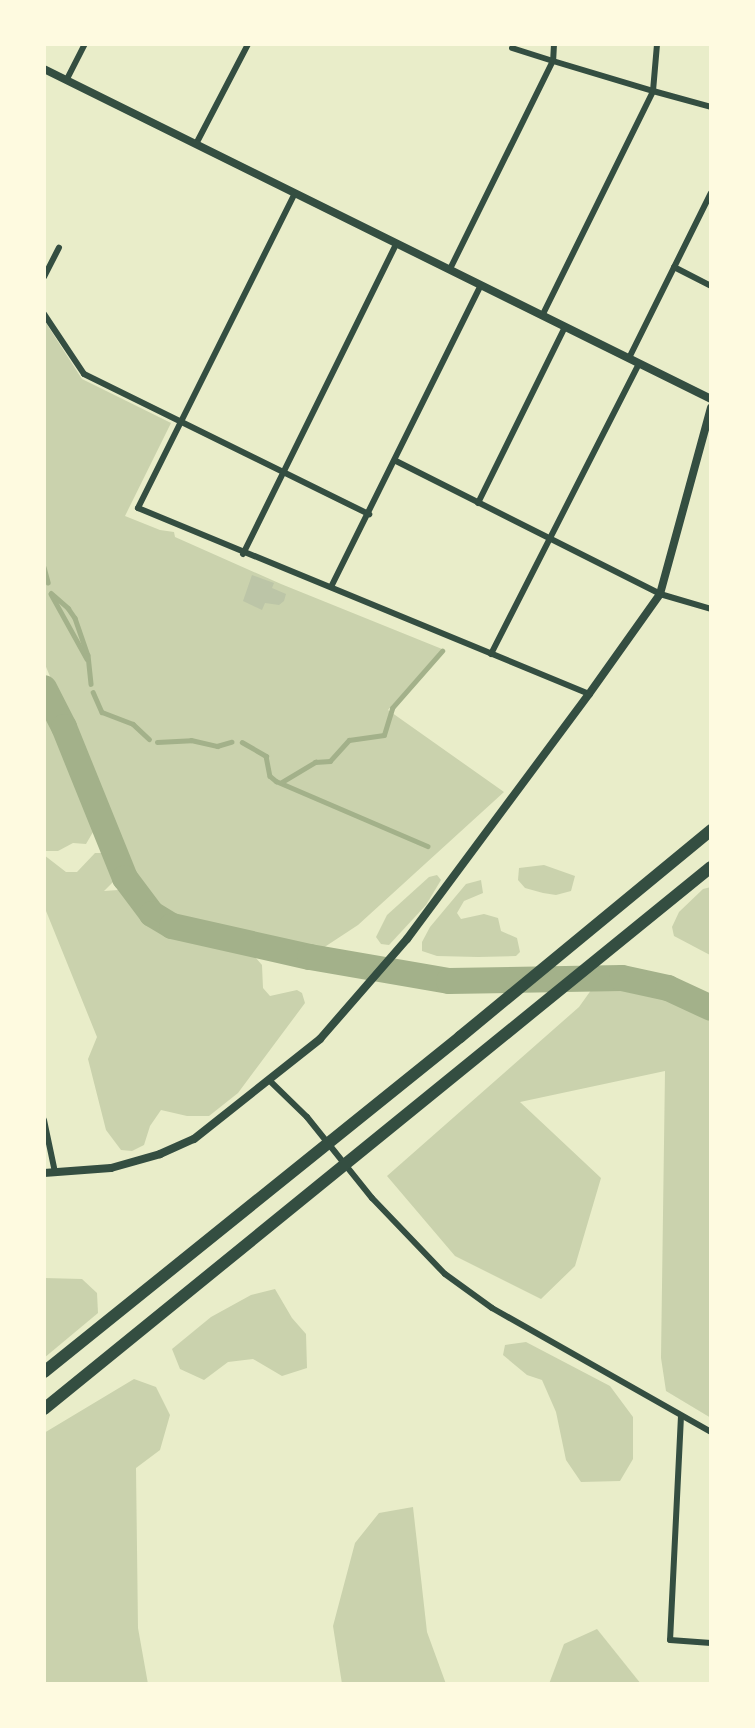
<!DOCTYPE html>
<html>
<head>
<meta charset="utf-8">
<style>
  body { margin:0 }
  #map { position:relative; width:755px; height:1728px; overflow:hidden; background:#e9edc9; font-family:"Crimson Pro",serif }
  div>[style] { position:absolute }
  [style*='--x'] { left:calc(var(--x)*1px); top:calc(var(--y)*1px); width:calc(var(--w)*1px); rotate:calc(var(--a)*1deg) }
  .green>* { inset:0; background:#cad2ad }
  .stream>* { height:4.5px; margin:-2.25px; padding:0 2.25px; transform-origin:2.25px; border-radius:2.25px; background:#a3b18a }
  .river>* { height:26px; margin:-13px; padding:0 13px; transform-origin:13px; border-radius:13px; background:#a3b18a }
  .building>* { inset:0; background:#bcc5a7 }
  .minor>* { height:6px; margin:-3px; padding:0 3px; transform-origin:3px; border-radius:3px; background:#344e41 }
  .tertiary>* { height:8px; margin:-4px; padding:0 4px; transform-origin:4px; border-radius:4px; background:#344e41 }
  .motorway>* { height:12px; margin:-6px; padding:0 6px; transform-origin:6px; border-radius:6px; background:#344e41 }
  span { translate:-50% -50%; white-space:nowrap; text-align:center; line-height:1.15; -webkit-text-stroke:7px #fefae0; paint-order:stroke }
  .frame { position:absolute; inset:0; border:46px solid #fefae0; pointer-events:none }
</style>
</head>
<body>
<div id="map">
  <div class="green">
    <i style="clip-path:polygon(44px 320px,82px 379px,171px 423px,125px 516px,160px 530px,174px 532px,175px 537px,281px 584px,442px 649px,388px 710px,504px 792px,358px 925px,320px 950px,178px 918px,154px 906px,134px 882px,109px 839px,85px 761px,44px 662px)"></i>
    <i style="clip-path:polygon(44px 715px,79px 778px,93px 832px,86px 844px,73px 843px,58px 851px,44px 851px)"></i>
    <i style="clip-path:polygon(95px 853px,108px 853px,116px 879px,104px 891px,118px 890px,129px 895px,140px 915px,172px 936px,248px 949px,262px 965px,263px 988px,270px 996px,297px 990px,302px 993px,305px 1003px,238px 1093px,209px 1116px,187px 1116px,161px 1110px,150px 1126px,144px 1145px,132px 1151px,121px 1150px,106px 1130px,88px 1059px,97px 1037px,44px 906px,44px 855px,66px 872px,77px 872px)"></i>
    <i style="clip-path:polygon(544px 865px,575px 876px,571px 891px,556px 895px,543px 893px,525px 888px,518px 880px,519px 868px)"></i>
    <i style="clip-path:polygon(437px 875px,441px 880px,426px 905px,389px 945px,381px 944px,376px 937px,387px 915px,429px 877px)"></i>
    <i style="clip-path:polygon(481px 880px,483px 893px,464px 901px,457px 913px,461px 919px,484px 914px,498px 918px,501px 931px,517px 938px,520px 952px,516px 956px,478px 957px,437px 956px,422px 951px,422px 942px,430px 927px,466px 884px)"></i>
    <i style="clip-path:polygon(711px 887px,711px 955px,710px 955px,674px 936px,672px 927px,679px 912px,703px 889px)"></i>
    <i style="clip-path:polygon(625px 981px,675px 996px,685px 1009px,711px 1020px,711px 1418px,666px 1391px,661px 1358px,665px 1071px,520px 1102px,601px 1178px,575px 1266px,541px 1299px,455px 1256px,387px 1176px,579px 1007px,594px 986px)"></i>
    <i style="clip-path:polygon(44px 1278px,82px 1279px,97px 1293px,98px 1313px,44px 1358px)"></i>
    <i style="clip-path:polygon(275px 1289px,292px 1318px,306px 1334px,307px 1368px,282px 1376px,253px 1359px,228px 1362px,204px 1380px,180px 1369px,172px 1349px,211px 1317px,251px 1295px)"></i>
    <i style="clip-path:polygon(526px 1342px,610px 1386px,633px 1417px,633px 1459px,620px 1481px,581px 1482px,566px 1460px,556px 1412px,542px 1380px,527px 1375px,503px 1355px,505px 1345px)"></i>
    <i style="clip-path:polygon(134px 1379px,156px 1387px,170px 1415px,160px 1450px,136px 1468px,138px 1628px,148px 1684px,44px 1684px,44px 1433px)"></i>
    <i style="clip-path:polygon(413px 1507px,427px 1632px,446px 1684px,342px 1684px,333px 1626px,355px 1543px,379px 1513px)"></i>
    <i style="clip-path:polygon(597px 1629px,641px 1684px,549px 1684px,564px 1644px)"></i>
  </div>
  <div class="stream">
    <i style="--x:44;--y:567;--w:16;--a:75"></i>
    <i style="--x:51;--y:593;--w:23;--a:41"></i>
    <i style="--x:68;--y:608;--w:12;--a:55"></i>
    <i style="--x:75;--y:618;--w:39;--a:71"></i>
    <i style="--x:88;--y:655;--w:29;--a:84"></i>
    <i style="--x:51;--y:594;--w:74;--a:61"></i>
    <i style="--x:93;--y:692;--w:22;--a:66"></i>
    <i style="--x:102;--y:712;--w:33;--a:21"></i>
    <i style="--x:133;--y:724;--w:22;--a:43"></i>
    <i style="--x:157;--y:742;--w:34;--a:-3"></i>
    <i style="--x:191;--y:740;--w:27;--a:13"></i>
    <i style="--x:217;--y:746;--w:15;--a:-16"></i>
    <i style="--x:242;--y:742;--w:28;--a:30"></i>
    <i style="--x:266;--y:756;--w:20;--a:79"></i>
    <i style="--x:270;--y:776;--w:8;--a:40"></i>
    <i style="--x:276;--y:781;--w:165;--a:23.2"></i>
    <i style="--x:282;--y:782;--w:39;--a:-31"></i>
    <i style="--x:315;--y:762;--w:15;--a:-4"></i>
    <i style="--x:330;--y:761;--w:28;--a:-48"></i>
    <i style="--x:349;--y:740;--w:35;--a:-8"></i>
    <i style="--x:384;--y:735;--w:28;--a:-73"></i>
    <i style="--x:392;--y:708;--w:76;--a:-48.7"></i>
  </div>
  <div class="river">
    <i style="--x:44;--y:688;--w:44;--a:62.9"></i>
    <i style="--x:64;--y:727;--w:163;--a:68"></i>
    <i style="--x:125;--y:878;--w:45;--a:53.1"></i>
    <i style="--x:152;--y:914;--w:23;--a:31"></i>
    <i style="--x:172;--y:926;--w:141;--a:12.7"></i>
    <i style="--x:310;--y:957;--w:141;--a:9.8"></i>
    <i style="--x:449;--y:981;--w:173;--a:-1"></i>
    <i style="--x:622;--y:978;--w:47;--a:12.3"></i>
    <i style="--x:668;--y:988;--w:47;--a:24.9"></i>
  </div>
  <div class="building">
    <i style="clip-path:polygon(252px 575px,274px 583px,272px 588px,286px 594px,284px 601px,279px 605px,265px 603px,262px 610px,243px 601px)"></i>
  </div>
  <div class="minor">
    <i style="--x:554;--y:44;--w:17;--a:93"></i>
    <i style="--x:553;--y:61;--w:104;--a:16.7"></i>
    <i style="--x:653;--y:91;--w:47;--a:-85.1"></i>
    <i style="--x:67;--y:79;--w:39;--a:-63"></i>
    <i style="--x:196;--y:144;--w:113;--a:-62.5"></i>
    <i style="--x:295;--y:193;--w:352;--a:116.5"></i>
    <i style="--x:138;--y:508;--w:488;--a:22.4"></i>
    <i style="--x:674;--y:267;--w:42;--a:27.2"></i>
    <i style="--x:450;--y:269;--w:232;--a:-63.7"></i>
    <i style="--x:553;--y:61;--w:43;--a:-162.4"></i>
    <i style="--x:44;--y:277;--w:33;--a:-63"></i>
    <i style="--x:44;--y:314;--w:72;--a:56.3"></i>
    <i style="--x:84;--y:374;--w:318;--a:26.2"></i>
    <i style="--x:543;--y:314;--w:249;--a:-63.7"></i>
    <i style="--x:653;--y:91;--w:60;--a:15.4"></i>
    <i style="--x:629;--y:358;--w:184;--a:-63.6"></i>
    <i style="--x:396;--y:461;--w:296;--a:26.7"></i>
    <i style="--x:660;--y:594;--w:53;--a:16.4"></i>
    <i style="--x:478;--y:503;--w:196;--a:-63.7"></i>
    <i style="--x:243;--y:554;--w:347;--a:-63.7"></i>
    <i style="--x:331;--y:587;--w:337;--a:-63.6"></i>
    <i style="--x:491;--y:654;--w:326;--a:-63"></i>
    <i style="--x:271;--y:1082;--w:50;--a:44.2"></i>
    <i style="--x:307;--y:1117;--w:104;--a:51.3"></i>
    <i style="--x:372;--y:1198;--w:105;--a:46.2"></i>
    <i style="--x:445;--y:1274;--w:58;--a:35.9"></i>
    <i style="--x:492;--y:1308;--w:252;--a:29.5"></i>
    <i style="--x:44;--y:1120;--w:53;--a:78.1"></i>
    <i style="--x:681;--y:1416;--w:224;--a:92.8"></i>
    <i style="--x:670;--y:1640;--w:41;--a:4.2"></i>
  </div>
  <div class="tertiary">
    <i style="--x:44;--y:69;--w:744;--a:26.32"></i>
    <i style="--x:44;--y:1173;--w:67;--a:-4.3"></i>
    <i style="--x:111;--y:1168;--w:51;--a:-15.9"></i>
    <i style="--x:160;--y:1154;--w:37;--a:-24"></i>
    <i style="--x:194;--y:1139;--w:161;--a:-38.4"></i>
    <i style="--x:320;--y:1039;--w:133;--a:-49"></i>
    <i style="--x:407;--y:939;--w:305;--a:-53.4"></i>
    <i style="--x:589;--y:694;--w:123;--a:-54.6"></i>
    <i style="--x:660;--y:594;--w:193;--a:-74.7"></i>
  </div>
  <div class="motorway">
    <i style="--x:44;--y:1372;--w:534;--a:-38.84"></i>
    <i style="--x:460;--y:1037;--w:325;--a:-39.5"></i>
    <i style="--x:44;--y:1409;--w:859;--a:-39.1"></i>
  </div>
  <div class="frame"></div>
</div>
</body>
</html>
